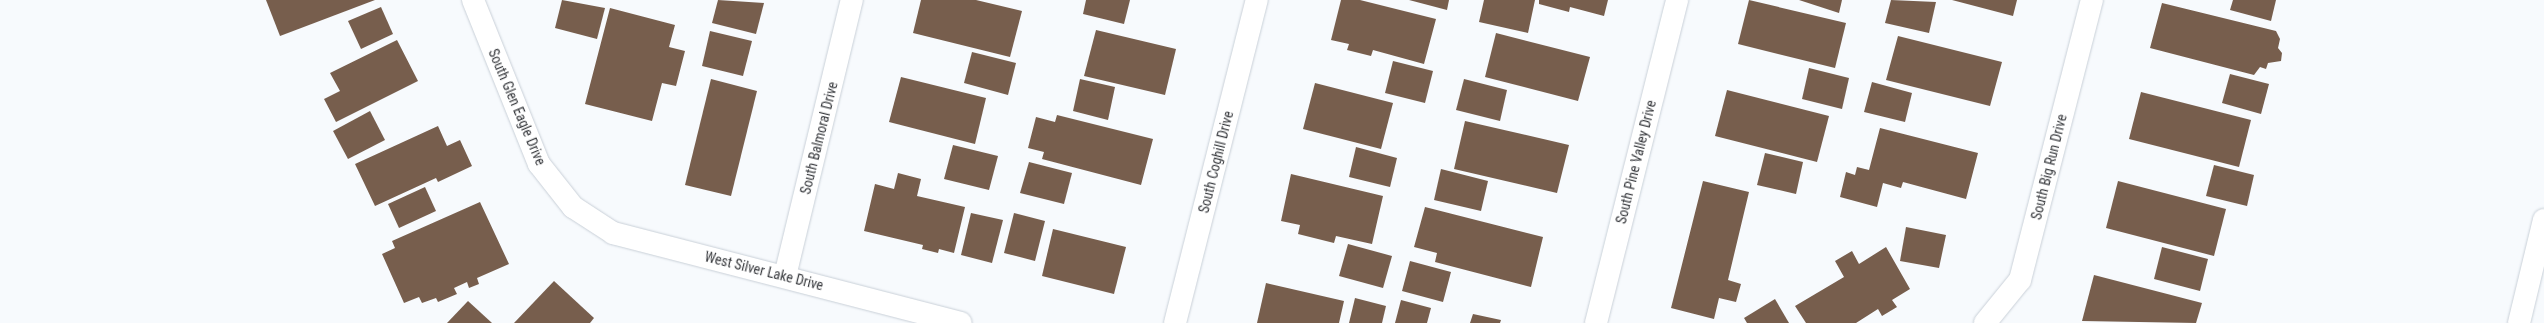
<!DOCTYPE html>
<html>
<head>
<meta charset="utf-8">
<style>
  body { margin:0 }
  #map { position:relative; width:2544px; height:323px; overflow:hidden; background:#f7fafd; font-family:"Roboto Condensed",sans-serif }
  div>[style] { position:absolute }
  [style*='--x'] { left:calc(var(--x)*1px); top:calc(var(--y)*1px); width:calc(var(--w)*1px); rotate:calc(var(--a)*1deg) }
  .building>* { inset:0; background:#775e4d }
  .roads { filter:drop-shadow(0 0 1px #c9d0d8) drop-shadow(0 0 1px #c9d0d8) }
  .street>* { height:22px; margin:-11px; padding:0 11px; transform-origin:11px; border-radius:11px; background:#fff }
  span { translate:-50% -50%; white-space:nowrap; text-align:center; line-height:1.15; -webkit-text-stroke:4px #fff; paint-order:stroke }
  .street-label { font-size:14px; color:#37393d }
</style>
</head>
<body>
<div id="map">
  <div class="building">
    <i style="clip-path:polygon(266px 0,375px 0,280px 36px)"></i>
    <i style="clip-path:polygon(562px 0,605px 8px,597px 39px,555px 28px)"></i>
    <i style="clip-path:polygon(718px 0,764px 3px,756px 34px,712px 23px)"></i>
    <i style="clip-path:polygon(921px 0,976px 0,1022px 11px,1010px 57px,913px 33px)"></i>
    <i style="clip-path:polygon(1086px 0,1130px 0,1124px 24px,1083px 14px)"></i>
    <i style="clip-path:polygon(1341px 0,1360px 0,1436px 19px,1424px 64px,1373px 50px,1371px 56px,1347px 50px,1349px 44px,1331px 40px)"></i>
    <i style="clip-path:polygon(1409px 0,1449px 0,1447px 10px)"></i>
    <i style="clip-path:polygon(1484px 0,1535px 0,1528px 33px,1479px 22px)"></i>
    <i style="clip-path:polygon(1539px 0,1608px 0,1604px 16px,1570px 7px,1569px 12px,1539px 4px)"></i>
    <i style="clip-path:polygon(1749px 0,1846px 23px,1835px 68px,1738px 44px)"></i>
    <i style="clip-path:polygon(1799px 0,1842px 0,1839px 13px)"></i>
    <i style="clip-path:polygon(1891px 0,1936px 2px,1929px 33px,1885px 23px)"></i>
    <i style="clip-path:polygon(1952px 0,2017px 0,2013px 16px)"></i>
    <i style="clip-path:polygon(2233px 0,2276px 0,2271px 21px,2230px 10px)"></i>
    <i style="clip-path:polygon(2162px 3px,2276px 31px,2280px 39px,2278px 48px,2282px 53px,2281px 61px,2268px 63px,2266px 69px,2260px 67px,2254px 75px,2150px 48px)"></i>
    <i style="clip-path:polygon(381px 7px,393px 34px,361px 49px,348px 21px)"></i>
    <i style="clip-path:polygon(610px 8px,675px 25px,669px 47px,685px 51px,676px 86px,662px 83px,652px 121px,585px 104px)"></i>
    <i style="clip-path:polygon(1096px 30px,1176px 49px,1165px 95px,1084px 76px)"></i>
    <i style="clip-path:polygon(710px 31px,752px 41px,743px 76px,702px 66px)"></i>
    <i style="clip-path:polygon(1496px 33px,1590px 57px,1578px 101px,1485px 77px)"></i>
    <i style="clip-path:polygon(1898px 36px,2002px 62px,1990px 106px,1886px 80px)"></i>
    <i style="clip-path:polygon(397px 40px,418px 81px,336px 122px,324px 99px,340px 91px,330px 73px)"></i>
    <i style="clip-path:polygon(972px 52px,1016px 63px,1008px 95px,964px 83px)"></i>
    <i style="clip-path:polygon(1393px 61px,1433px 71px,1425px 103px,1385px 93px)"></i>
    <i style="clip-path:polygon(1809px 68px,1849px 78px,1842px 109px,1802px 99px)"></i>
    <i style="clip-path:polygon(2230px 74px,2269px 84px,2261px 114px,2222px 103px)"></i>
    <i style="clip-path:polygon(901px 77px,986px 98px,975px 144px,889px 122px)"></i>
    <i style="clip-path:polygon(711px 79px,757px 91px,731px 196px,685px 185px)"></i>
    <i style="clip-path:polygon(1080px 79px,1115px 87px,1108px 120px,1073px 111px)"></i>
    <i style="clip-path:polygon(1464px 79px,1507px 90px,1500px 121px,1456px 110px)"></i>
    <i style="clip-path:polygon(1872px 82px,1912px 93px,1905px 122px,1864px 112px)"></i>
    <i style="clip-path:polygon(1315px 83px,1393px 103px,1381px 149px,1303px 129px)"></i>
    <i style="clip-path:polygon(1727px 90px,1829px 116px,1817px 162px,1715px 136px)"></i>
    <i style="clip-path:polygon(2141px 92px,2251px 120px,2239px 167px,2129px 139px)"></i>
    <i style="clip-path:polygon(370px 111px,385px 140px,348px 159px,333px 131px)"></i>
    <i style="clip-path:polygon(1057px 115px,1153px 139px,1141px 185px,1042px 159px,1044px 152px,1028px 148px,1036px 117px,1055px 122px)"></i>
    <i style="clip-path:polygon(1465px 121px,1569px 145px,1557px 193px,1454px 169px)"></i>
    <i style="clip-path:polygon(438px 126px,447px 146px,460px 140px,472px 166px,438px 182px,436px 178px,375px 206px,355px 164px)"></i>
    <i style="clip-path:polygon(1880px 128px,1978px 153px,1966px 199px,1903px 182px,1901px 188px,1883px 183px,1877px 207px,1840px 197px,1846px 172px,1855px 175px,1857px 167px,1869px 170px)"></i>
    <i style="clip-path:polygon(953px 145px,998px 156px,989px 190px,944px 179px)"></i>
    <i style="clip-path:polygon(1356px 147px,1397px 158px,1390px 187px,1349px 177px)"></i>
    <i style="clip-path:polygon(1765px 153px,1803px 162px,1796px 194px,1757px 185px)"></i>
    <i style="clip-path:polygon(1029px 162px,1072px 173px,1064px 204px,1020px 193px)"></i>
    <i style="clip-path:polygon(2214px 165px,2254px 175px,2247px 206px,2206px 196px)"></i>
    <i style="clip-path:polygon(1441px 169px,1488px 181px,1481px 211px,1434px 200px)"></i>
    <i style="clip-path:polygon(898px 173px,921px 179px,917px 196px,965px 207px,954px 253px,939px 249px,938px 253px,922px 249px,923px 245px,864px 231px,875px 184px,894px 189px)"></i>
    <i style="clip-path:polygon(1291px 174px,1383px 196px,1372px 244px,1336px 236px,1334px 243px,1298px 234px,1300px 225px,1281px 221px)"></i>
    <i style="clip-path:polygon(1703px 181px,1749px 192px,1728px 280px,1741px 284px,1736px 302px,1719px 298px,1714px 319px,1671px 308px)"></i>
    <i style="clip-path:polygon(2118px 181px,2226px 209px,2214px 256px,2106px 228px)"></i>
    <i style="clip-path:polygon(425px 187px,436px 211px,399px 228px,388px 204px)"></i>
    <i style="clip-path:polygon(480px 202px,509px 264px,477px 278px,479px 284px,469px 288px,467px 282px,454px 288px,457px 294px,438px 302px,436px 298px,422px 303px,419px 297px,404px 303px,382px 254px,395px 248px,392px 241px)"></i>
    <i style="clip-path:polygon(1425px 207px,1543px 237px,1531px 287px,1435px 262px,1437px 253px,1414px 247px)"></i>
    <i style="clip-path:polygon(971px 213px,1003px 220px,992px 263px,961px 255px)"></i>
    <i style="clip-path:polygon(1014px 213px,1045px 221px,1035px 261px,1004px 253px)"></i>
    <i style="clip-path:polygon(1906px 227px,1946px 235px,1939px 268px,1900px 261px)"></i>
    <i style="clip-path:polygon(1053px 229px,1126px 247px,1114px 294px,1042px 276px)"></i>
    <i style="clip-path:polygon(1348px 244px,1392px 256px,1383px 288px,1339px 276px)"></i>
    <i style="clip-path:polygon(1886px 247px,1910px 289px,1892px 300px,1897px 307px,1882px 316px,1878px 309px,1856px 323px,1806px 323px,1795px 306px,1844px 277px,1835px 261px,1852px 251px,1859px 264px)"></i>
    <i style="clip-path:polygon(2162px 247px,2208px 259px,2200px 291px,2154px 279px)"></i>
    <i style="clip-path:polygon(1410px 261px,1451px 272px,1443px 302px,1402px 291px)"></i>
    <i style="clip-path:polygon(2094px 275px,2202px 303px,2196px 323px,2082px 321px)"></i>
    <i style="clip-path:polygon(554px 281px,594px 318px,590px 323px,514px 323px)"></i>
    <i style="clip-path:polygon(1266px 283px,1344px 301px,1339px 323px,1257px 323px)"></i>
    <i style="clip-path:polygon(1355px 298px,1386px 306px,1382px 323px,1349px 323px)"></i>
    <i style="clip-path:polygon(1775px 299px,1789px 323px,1747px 323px,1744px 318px)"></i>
    <i style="clip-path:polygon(1401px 300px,1431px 308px,1427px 323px,1395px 323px)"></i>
    <i style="clip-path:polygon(468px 301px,492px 323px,447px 323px)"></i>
    <i style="clip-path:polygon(1473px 314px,1501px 320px,1500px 323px,1470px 323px)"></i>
  </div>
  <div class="roads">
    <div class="street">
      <i style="--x:473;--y:0;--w:177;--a:68.1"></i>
      <i style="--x:539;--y:164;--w:55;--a:51.7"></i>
      <i style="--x:573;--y:207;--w:48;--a:33"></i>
      <i style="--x:613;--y:233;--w:359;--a:14.5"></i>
      <i style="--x:785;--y:276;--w:284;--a:-76.4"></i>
      <i style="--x:1175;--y:323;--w:333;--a:-75.8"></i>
      <i style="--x:1596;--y:323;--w:333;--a:-75.9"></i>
      <i style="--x:1985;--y:323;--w:55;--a:-50.9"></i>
      <i style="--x:2020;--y:280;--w:289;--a:-75.6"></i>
      <i style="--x:2519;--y:323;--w:106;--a:-76.4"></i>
    </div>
  </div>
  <div class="street-label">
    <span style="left:517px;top:107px;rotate:67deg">South Glen Eagle Drive</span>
    <span style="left:819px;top:138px;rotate:-76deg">South Balmoral Drive</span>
    <span style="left:1216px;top:162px;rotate:-76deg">South Coghill Drive</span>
    <span style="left:1636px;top:162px;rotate:-76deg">South Pine Valley Drive</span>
    <span style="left:2049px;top:167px;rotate:-76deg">South Big Run Drive</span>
    <span style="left:764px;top:271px;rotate:14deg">West Silver Lake Drive</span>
  </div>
</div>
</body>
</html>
